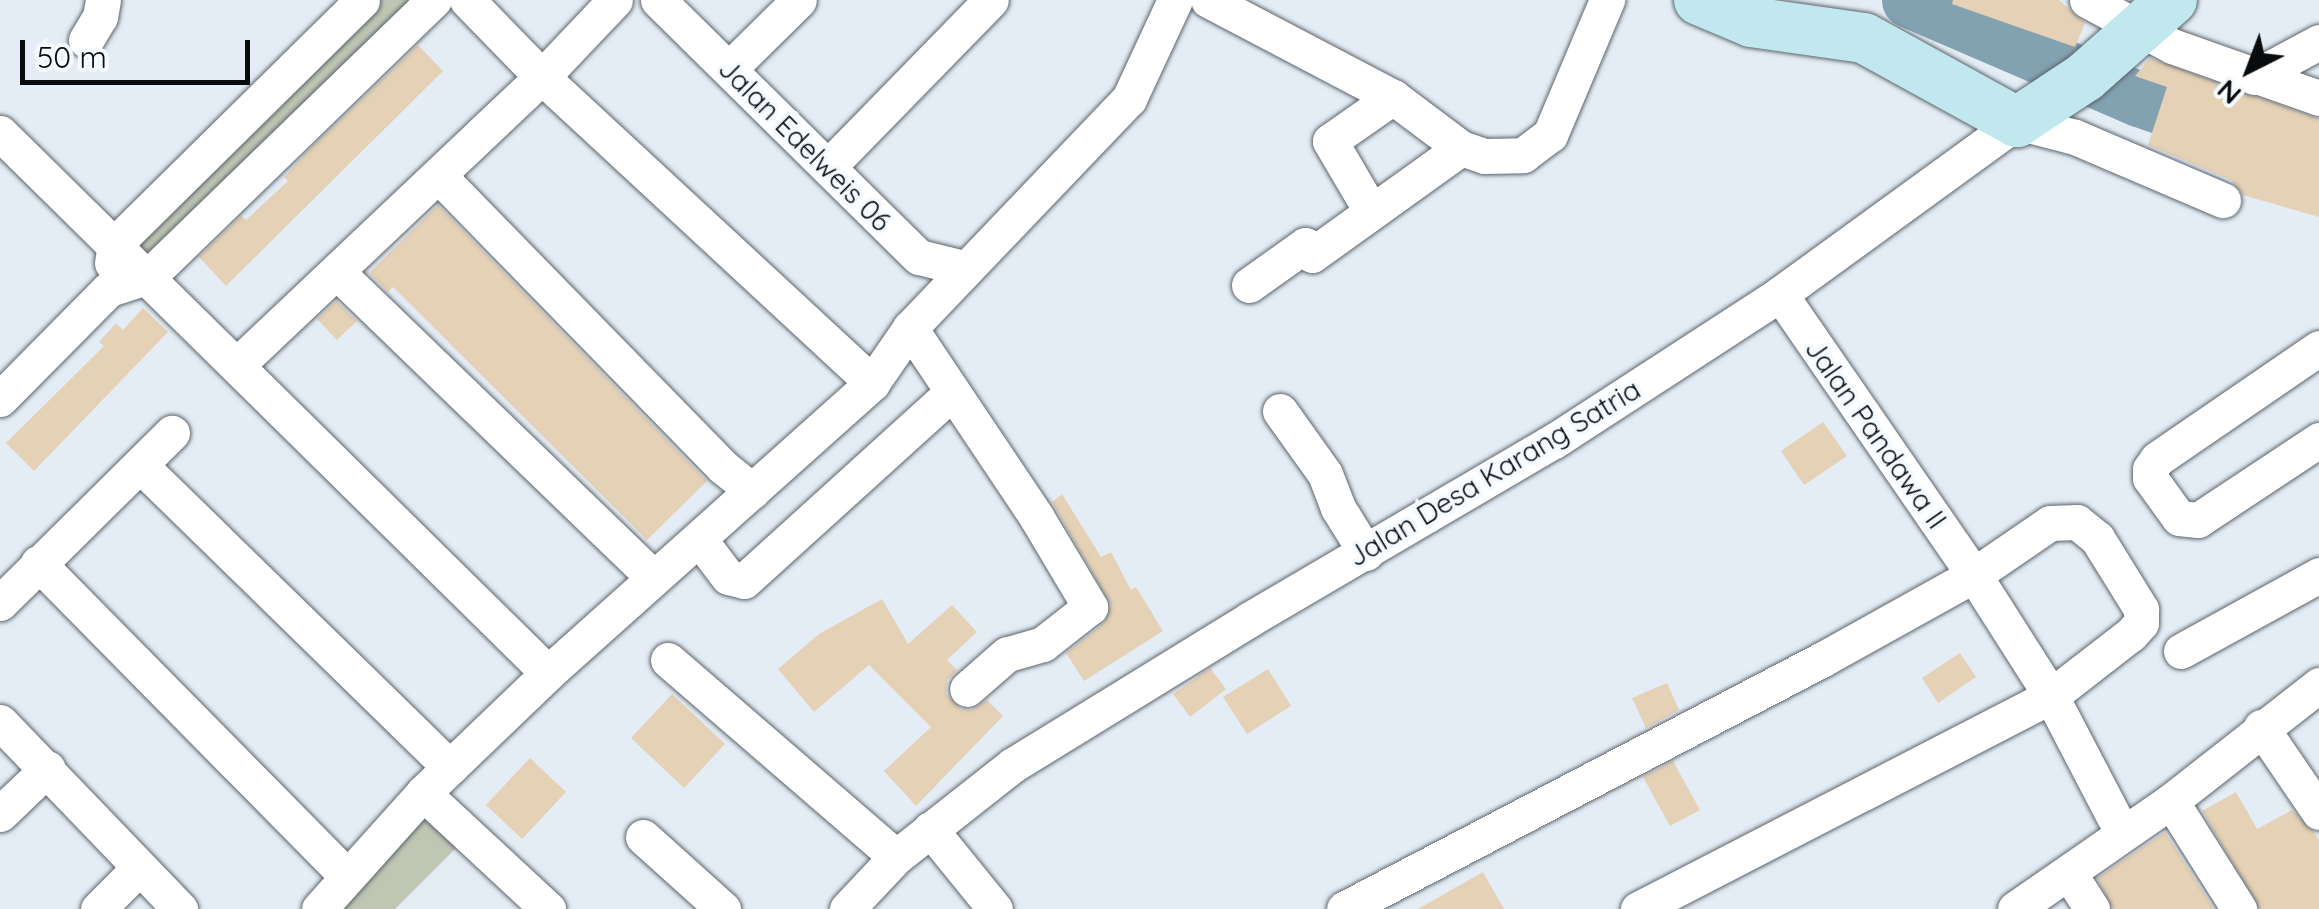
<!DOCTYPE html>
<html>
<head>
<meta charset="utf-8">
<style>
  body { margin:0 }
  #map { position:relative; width:2319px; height:909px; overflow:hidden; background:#e4edf6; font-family:Quicksand,sans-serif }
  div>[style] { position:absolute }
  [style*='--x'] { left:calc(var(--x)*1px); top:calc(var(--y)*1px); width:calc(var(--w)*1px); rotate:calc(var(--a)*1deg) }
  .green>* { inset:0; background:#bfc6b4 }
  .river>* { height:55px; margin:-27.5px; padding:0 27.5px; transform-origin:27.5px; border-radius:27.5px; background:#82a2b2 }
  .building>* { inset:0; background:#e4d1b6 }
  .roads { filter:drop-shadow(0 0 2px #5d646b) drop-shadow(0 0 2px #5d646b) }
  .street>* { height:35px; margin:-17.5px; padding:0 17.5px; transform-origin:17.5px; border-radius:17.5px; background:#fff }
  .secondary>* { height:50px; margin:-25px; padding:0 25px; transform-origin:25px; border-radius:25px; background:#c0e8ee }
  span { translate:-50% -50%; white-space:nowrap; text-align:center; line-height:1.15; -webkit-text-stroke:8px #f5faff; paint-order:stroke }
  .street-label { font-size:28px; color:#090c0e }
  .north { position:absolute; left:2199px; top:20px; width:100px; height:100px; -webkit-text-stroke:8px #f5faff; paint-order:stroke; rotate:222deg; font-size:28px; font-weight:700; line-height:40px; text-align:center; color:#090c0e }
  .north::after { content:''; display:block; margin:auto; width:35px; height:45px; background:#090c0e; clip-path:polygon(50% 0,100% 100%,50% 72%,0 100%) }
  .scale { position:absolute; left:20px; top:40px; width:230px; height:45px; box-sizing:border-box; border:5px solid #090c0e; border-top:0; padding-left:12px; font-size:30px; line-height:35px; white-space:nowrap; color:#090c0e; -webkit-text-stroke:8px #f5faff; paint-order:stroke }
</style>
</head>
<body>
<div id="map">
  <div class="green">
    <i style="clip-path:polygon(362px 0,434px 0,149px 276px,115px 244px)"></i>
    <i style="clip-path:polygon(423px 793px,469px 835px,395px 909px,319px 909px)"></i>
  </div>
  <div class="river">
    <i style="--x:1909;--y:0;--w:250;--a:23.3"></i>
    <i style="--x:2139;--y:99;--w:191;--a:19.3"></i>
  </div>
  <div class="building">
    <i style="clip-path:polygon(1953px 0,2059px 0,2085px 23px,2075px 47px,1952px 4px)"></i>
    <i style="clip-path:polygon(418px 45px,443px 71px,226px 286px,199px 257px,241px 216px,246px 220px,288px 181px,284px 177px,309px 150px)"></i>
    <i style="clip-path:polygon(2150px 58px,2319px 119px,2319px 217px,2243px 195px,2231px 180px,2148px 145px,2167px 87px,2135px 76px)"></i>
    <i style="clip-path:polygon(438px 205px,707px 481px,647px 540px,393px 287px,388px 292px,369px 273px)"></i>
    <i style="clip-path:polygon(336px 301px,357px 321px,337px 340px,317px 319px)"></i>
    <i style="clip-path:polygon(143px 308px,168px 332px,34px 471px,6px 443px,104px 346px,99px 342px,116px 323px,123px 330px)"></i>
    <i style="clip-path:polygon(1823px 422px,1847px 456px,1804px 485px,1781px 451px)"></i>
    <i style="clip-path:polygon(1062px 494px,1101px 557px,1111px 552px,1131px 590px,1136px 587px,1163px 631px,1084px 681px,1066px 653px,1104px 623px,1111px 605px,1052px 502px)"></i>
    <i style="clip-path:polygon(882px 599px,908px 644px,952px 605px,977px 632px,947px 660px,957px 670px,947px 681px,946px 694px,961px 709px,972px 710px,987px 700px,1003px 716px,916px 806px,884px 771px,931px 727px,869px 665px,814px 712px,778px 669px,819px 634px)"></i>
    <i style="clip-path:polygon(1960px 653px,1976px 677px,1938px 703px,1922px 678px)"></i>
    <i style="clip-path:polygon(1210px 668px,1226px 689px,1190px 717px,1173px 694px)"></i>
    <i style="clip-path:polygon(1268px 669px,1291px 706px,1247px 734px,1223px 697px)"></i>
    <i style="clip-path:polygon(1667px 683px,1679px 710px,1646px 728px,1632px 698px)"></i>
    <i style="clip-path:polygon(672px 694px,725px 744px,684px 788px,631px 738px)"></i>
    <i style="clip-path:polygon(530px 758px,566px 792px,522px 839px,486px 805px)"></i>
    <i style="clip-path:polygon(1673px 761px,1700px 810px,1670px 826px,1643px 777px)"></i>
    <i style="clip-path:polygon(2236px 792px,2257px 829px,2292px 810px,2314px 832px,2319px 841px,2319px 909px,2260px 909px,2202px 811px)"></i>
    <i style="clip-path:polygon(2165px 832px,2214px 909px,2113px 909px,2097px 878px)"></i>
    <i style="clip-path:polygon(1483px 872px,1504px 909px,1418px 909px)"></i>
  </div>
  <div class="roads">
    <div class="street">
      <i style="--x:467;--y:0;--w:107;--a:45.8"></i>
      <i style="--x:542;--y:77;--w:450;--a:42.8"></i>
      <i style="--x:658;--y:0;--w:366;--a:44.6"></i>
      <i style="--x:919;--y:257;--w:46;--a:13.7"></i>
      <i style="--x:1208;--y:0;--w:209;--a:27.7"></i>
      <i style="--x:1393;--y:97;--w:85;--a:36.9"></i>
      <i style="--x:1461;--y:148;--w:24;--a:19"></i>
      <i style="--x:1484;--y:156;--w:39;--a:-1"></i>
      <i style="--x:1523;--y:155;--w:34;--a:-37"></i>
      <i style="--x:1550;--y:135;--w:147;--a:-67.1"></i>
      <i style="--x:2087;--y:0;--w:97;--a:28.4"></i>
      <i style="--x:2172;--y:46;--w:156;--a:19.5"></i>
      <i style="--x:86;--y:40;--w:27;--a:-59"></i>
      <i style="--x:100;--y:17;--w:17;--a:-80"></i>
      <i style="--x:729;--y:69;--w:98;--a:-44.6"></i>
      <i style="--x:2254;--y:77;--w:74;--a:-28.3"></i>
      <i style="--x:0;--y:133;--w:769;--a:44.58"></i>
      <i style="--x:828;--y:167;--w:233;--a:-45.7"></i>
      <i style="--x:438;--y:175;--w:408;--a:45.7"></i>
      <i style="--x:723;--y:467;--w:38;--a:39"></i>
      <i style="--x:1371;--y:211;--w:81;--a:-120.4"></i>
      <i style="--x:1330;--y:141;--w:77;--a:-34.9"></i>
      <i style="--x:112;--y:263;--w:19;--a:-81"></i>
      <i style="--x:115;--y:244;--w:347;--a:-44.6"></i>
      <i style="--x:338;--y:273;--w:438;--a:44"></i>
      <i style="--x:1249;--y:285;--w:69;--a:-35.5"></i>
      <i style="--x:1305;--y:245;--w:12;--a:55"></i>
      <i style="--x:1312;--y:255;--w:183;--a:-35.7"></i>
      <i style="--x:1780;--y:294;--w:341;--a:55.4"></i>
      <i style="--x:1974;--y:575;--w:143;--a:57.5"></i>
      <i style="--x:2051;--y:696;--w:136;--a:62.5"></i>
      <i style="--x:910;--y:328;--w:229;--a:56.2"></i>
      <i style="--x:1037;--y:518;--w:104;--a:59.2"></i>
      <i style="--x:1090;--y:607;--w:60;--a:141.8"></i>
      <i style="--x:1043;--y:644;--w:37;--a:164"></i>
      <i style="--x:1007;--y:654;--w:53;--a:138.8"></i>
      <i style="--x:2319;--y:348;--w:196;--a:145.6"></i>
      <i style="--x:2157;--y:459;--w:12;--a:125"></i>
      <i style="--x:2150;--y:469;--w:9;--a:90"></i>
      <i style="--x:2150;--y:478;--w:49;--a:54.1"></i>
      <i style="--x:2179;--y:518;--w:19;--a:6"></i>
      <i style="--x:2198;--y:520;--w:145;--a:-33.5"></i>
      <i style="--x:237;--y:365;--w:419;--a:-43.4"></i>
      <i style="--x:542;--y:77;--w:106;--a:-46.5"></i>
      <i style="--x:0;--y:399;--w:155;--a:-45.3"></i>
      <i style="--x:109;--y:289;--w:42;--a:-18"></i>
      <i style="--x:149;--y:276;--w:397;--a:-44.1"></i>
      <i style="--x:1280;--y:411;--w:77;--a:54.5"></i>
      <i style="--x:1325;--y:474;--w:36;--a:69"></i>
      <i style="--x:1338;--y:508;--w:53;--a:58.1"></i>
      <i style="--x:140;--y:465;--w:433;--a:44.3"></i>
      <i style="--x:700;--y:540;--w:46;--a:52.9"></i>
      <i style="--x:728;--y:577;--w:16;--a:14"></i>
      <i style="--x:744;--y:581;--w:280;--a:-42.2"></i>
      <i style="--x:38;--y:563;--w:440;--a:45.4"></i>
      <i style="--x:0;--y:603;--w:242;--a:-44.7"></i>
      <i style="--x:2181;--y:651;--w:158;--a:-28.8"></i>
      <i style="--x:668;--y:660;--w:301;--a:40.8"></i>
      <i style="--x:0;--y:722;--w:260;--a:46.1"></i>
      <i style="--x:2261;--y:727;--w:103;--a:55.7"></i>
      <i style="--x:423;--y:793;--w:171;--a:42.9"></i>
      <i style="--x:2171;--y:801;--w:128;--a:57.8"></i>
      <i style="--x:0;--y:814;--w:66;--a:-43.8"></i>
      <i style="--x:930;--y:829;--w:103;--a:50.9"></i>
      <i style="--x:643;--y:837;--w:108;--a:42"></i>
      <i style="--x:2069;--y:873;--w:43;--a:57.4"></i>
      <i style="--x:98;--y:909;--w:58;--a:-45"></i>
      <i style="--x:319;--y:909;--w:156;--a:-48.1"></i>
      <i style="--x:423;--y:793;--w:173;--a:-43.8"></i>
      <i style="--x:548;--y:673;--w:435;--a:-41.8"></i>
      <i style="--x:872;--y:383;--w:67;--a:-55.4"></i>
      <i style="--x:910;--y:328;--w:317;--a:-46.3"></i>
      <i style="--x:1129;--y:99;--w:109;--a:-65.1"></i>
      <i style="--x:847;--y:909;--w:71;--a:-46.7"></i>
      <i style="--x:896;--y:857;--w:149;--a:-38.2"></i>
      <i style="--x:1013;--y:765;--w:278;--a:-31.6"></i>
      <i style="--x:1250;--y:619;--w:352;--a:-30.4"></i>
      <i style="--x:1554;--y:441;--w:270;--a:-33"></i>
      <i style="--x:1780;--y:294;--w:293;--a:-36"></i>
      <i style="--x:2017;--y:122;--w:60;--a:14.5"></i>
      <i style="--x:2075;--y:137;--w:161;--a:23.1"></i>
      <i style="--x:1344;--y:909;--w:540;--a:-27.56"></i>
      <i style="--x:1823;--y:659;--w:173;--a:-29.1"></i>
      <i style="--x:1974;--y:575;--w:92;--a:-34.4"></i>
      <i style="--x:2050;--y:523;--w:27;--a:-2"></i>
      <i style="--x:2077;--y:522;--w:26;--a:39"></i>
      <i style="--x:2097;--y:538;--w:84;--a:58.2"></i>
      <i style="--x:2141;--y:609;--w:14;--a:90"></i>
      <i style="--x:2141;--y:623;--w:15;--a:132"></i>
      <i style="--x:2131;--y:634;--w:101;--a:142.2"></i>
      <i style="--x:2051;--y:696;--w:465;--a:152.7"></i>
      <i style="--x:2015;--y:909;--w:190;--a:-34.7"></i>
      <i style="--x:2171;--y:801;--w:188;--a:-38.1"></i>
    </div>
    <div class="secondary">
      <i style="--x:1699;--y:0;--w:56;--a:22.9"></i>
      <i style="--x:1751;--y:22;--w:114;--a:8.1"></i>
      <i style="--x:1864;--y:38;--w:175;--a:28.8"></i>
      <i style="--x:2017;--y:122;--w:82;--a:-33.5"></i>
      <i style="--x:2085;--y:77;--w:116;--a:-41.5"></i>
    </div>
  </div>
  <div class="street-label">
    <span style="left:805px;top:145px;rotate:45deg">Jalan Edelweis 06</span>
    <span style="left:1876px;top:434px;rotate:55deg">Jalan Pandawa II</span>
    <span style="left:1494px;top:473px;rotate:-31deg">Jalan Desa Karang Satria</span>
  </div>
  <div class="north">N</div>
  <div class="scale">50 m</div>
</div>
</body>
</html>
